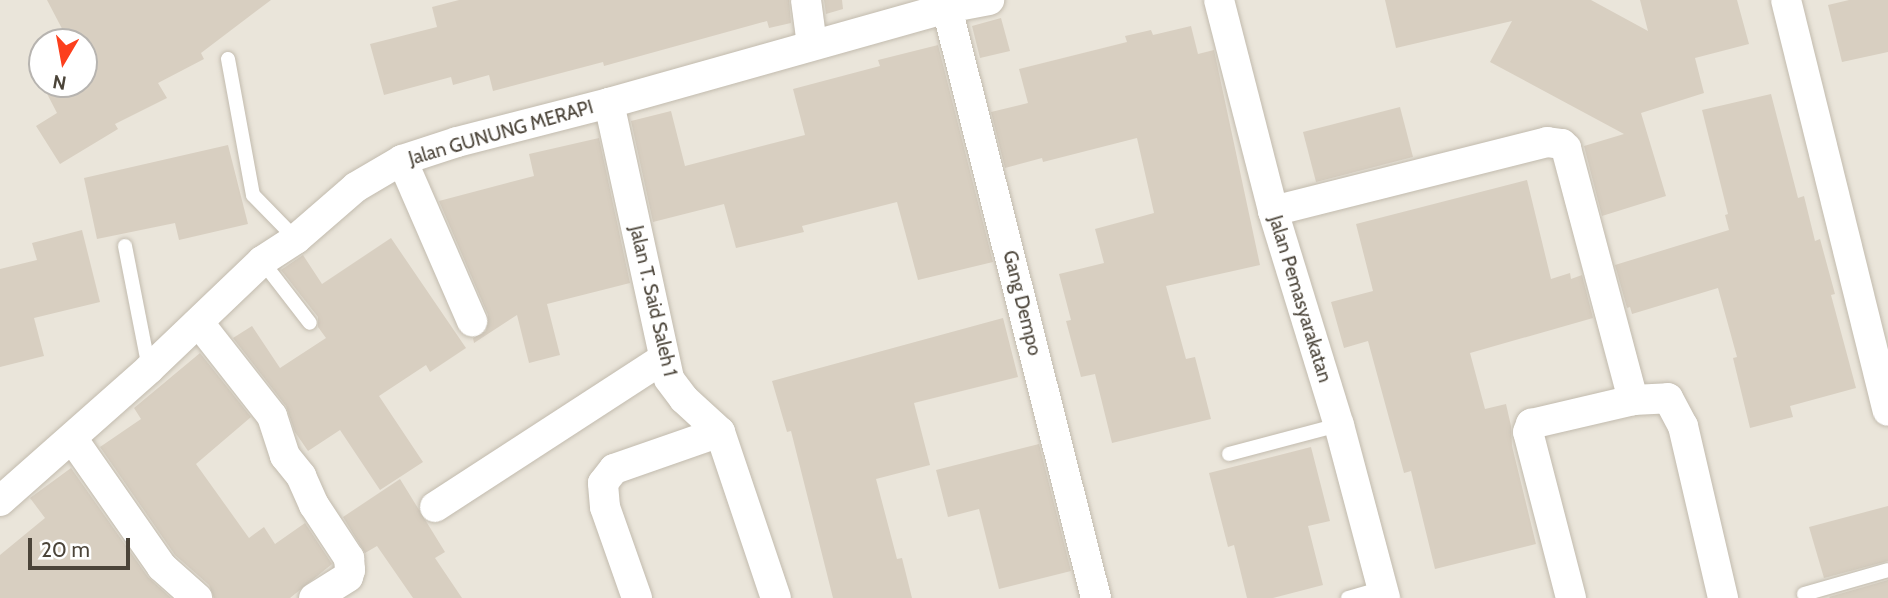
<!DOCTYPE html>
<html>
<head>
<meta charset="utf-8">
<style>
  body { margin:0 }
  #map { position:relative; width:1888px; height:598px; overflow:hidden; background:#f6f3ec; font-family:Cabin,sans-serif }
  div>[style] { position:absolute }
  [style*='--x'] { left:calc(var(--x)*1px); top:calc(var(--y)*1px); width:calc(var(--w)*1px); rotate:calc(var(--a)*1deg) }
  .residential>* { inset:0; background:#eae5da }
  .building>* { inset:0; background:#d8cfc1 }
  .roads { filter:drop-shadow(0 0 2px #c2bbae) drop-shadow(0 0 2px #c2bbae) }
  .lane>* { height:14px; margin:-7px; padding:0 7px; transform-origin:7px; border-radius:7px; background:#fff }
  .street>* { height:30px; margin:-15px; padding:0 15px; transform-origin:15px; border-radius:15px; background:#fff }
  span { translate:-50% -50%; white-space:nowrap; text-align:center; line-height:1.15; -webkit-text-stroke:5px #fff; paint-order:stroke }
  .street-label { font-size:19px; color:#4b4439 }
  .north { position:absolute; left:28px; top:28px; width:70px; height:70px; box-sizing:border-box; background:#fff; border:2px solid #b7b4b0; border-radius:50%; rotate:190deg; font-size:19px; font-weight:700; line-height:28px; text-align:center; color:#4b4439 }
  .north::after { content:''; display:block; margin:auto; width:24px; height:32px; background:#fc3f1d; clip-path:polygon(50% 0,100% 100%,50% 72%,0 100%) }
  .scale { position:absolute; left:28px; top:538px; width:102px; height:32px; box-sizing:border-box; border:4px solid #4b4439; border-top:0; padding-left:9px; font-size:21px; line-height:24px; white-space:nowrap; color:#4b4439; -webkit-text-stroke:5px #fff; paint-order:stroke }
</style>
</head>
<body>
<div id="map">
  <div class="residential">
    <i style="clip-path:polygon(evenodd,0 0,1888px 0,1888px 598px,0 598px,0 0,42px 42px,84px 42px,84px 84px,42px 84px,42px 42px)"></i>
  </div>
  <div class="building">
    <i style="clip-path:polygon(47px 0,271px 0,201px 53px,204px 59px,158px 83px,167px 98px,115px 124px,118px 129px,60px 164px,36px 126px,57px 113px,42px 84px,84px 84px,84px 42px,69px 42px)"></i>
    <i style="clip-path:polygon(459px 0,789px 0,791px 23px,769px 28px,767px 21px,604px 66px,603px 62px,493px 91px,489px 75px,453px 85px,451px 77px,384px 95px,370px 44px,437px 27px,432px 7px)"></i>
    <i style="clip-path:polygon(824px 0,842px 0,843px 9px,826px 14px)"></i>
    <i style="clip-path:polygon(1385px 0,1591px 0,1648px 31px,1640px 0,1737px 0,1749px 44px,1695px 58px,1704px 93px,1641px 113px,1666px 196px,1602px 216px,1584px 146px,1624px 134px,1490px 62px,1512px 21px,1396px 48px)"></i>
    <i style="clip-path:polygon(1849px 0,1888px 0,1888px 52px,1842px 62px,1828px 5px)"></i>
    <i style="clip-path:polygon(1001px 18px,1010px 51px,980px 58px,972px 26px)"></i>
    <i style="clip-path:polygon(1191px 26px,1198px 54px,1214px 50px,1260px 265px,1166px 286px,1186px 359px,1195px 357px,1211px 419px,1112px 443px,1095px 374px,1081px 377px,1066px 321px,1071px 320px,1059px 274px,1104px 263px,1095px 229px,1154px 213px,1137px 138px,1043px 162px,1042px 158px,1005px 168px,991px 112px,1028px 103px,1019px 69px,1127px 42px,1125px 36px,1151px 30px,1153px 35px)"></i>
    <i style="clip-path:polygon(938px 45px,993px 262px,918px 280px,897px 202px,802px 226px,804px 232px,736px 248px,724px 204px,653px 222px,631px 121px,671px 111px,685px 166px,805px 135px,793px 89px,880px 66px,878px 60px)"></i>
    <i style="clip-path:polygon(42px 60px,42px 84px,32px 65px)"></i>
    <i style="clip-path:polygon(1771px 94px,1798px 198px,1804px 196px,1815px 241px,1820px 239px,1835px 294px,1831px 295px,1856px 388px,1790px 406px,1793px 417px,1750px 428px,1733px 358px,1737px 357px,1718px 288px,1632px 314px,1630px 307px,1627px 308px,1615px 265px,1729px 230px,1725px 215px,1728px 214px,1702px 110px)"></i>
    <i style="clip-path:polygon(1400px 107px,1413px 157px,1316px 182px,1303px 132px)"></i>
    <i style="clip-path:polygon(599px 138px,630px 283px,547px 304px,560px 355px,529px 363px,517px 315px,474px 343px,473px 338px,486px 331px,488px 315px,439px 201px,534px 176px,529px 154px)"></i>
    <i style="clip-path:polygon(228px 145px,248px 224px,179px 240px,175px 223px,97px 239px,84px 178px)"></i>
    <i style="clip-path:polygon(1527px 180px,1551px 279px,1570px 273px,1571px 279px,1582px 275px,1593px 318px,1470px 353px,1485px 409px,1506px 404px,1511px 426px,1512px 446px,1536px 544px,1435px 569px,1411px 471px,1404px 473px,1368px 341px,1344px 348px,1331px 302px,1373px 291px,1356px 224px)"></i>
    <i style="clip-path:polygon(82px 230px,100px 302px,34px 318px,44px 356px,0 367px,0 269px,37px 260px,32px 243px)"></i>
    <i style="clip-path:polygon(391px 238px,466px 348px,430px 372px,426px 365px,379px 396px,423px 462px,380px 490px,340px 430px,308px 451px,295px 432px,286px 406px,233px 338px,252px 326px,280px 368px,326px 338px,318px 327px,318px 317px,281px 270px,303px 255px,322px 284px)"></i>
    <i style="clip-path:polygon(1003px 318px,1018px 377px,914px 403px,930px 465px,876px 479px,897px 559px,902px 558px,912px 598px,833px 598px,791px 431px,787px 432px,772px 381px)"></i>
    <i style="clip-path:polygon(200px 353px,251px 417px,196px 464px,249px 538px,264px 527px,275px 544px,305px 523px,332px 564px,290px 598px,214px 598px,209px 585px,175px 555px,100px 447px,141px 419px,134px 408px)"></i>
    <i style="clip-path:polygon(1039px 444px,1071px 571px,999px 589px,979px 509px,948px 517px,936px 470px)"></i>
    <i style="clip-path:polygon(1311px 447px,1330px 521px,1308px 526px,1323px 585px,1273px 598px,1247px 598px,1234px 545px,1228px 547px,1209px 473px)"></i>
    <i style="clip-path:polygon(71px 468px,148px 577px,171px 598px,0 598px,0 555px,45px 518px,30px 498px)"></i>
    <i style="clip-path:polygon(400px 479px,445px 552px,435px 558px,462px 598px,413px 598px,377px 546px,365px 553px,343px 517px)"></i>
    <i style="clip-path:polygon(1888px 506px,1888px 561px,1824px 578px,1809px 527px)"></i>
    <i style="clip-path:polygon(1888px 580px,1888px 598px,1830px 598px,1829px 597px)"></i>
  </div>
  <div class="roads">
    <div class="lane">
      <i style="--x:228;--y:59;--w:138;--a:79.6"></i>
      <i style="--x:253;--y:195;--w:62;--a:45.7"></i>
      <i style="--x:125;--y:246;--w:124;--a:78.9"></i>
      <i style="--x:262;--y:261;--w:78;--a:52.3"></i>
      <i style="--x:1229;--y:454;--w:114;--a:-14.8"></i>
      <i style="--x:1804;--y:594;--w:87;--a:-15.9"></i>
      <i style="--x:1348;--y:598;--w:35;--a:-16"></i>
    </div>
    <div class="street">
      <i style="--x:806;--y:0;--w:45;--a:82.4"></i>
      <i style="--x:1219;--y:0;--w:218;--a:75.6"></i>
      <i style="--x:1273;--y:211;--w:224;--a:72.9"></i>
      <i style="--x:1339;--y:425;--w:179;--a:75.1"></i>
      <i style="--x:1786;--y:0;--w:423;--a:76.1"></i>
      <i style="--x:947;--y:8;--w:609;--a:75.83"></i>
      <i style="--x:609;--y:103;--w:282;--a:77.7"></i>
      <i style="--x:669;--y:379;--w:25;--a:53"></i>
      <i style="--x:684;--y:399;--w:49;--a:42.5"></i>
      <i style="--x:720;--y:432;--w:175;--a:71.4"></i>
      <i style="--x:402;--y:160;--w:176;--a:66.5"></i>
      <i style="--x:1273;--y:211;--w:283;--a:-14.1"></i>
      <i style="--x:1547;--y:142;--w:15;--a:8"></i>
      <i style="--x:1562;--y:144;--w:6;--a:45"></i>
      <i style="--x:1566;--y:148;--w:261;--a:75.1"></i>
      <i style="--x:199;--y:323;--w:118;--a:51.9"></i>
      <i style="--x:272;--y:416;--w:42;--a:72"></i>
      <i style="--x:285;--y:456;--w:26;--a:51"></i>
      <i style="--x:301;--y:476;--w:32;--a:66"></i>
      <i style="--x:314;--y:505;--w:64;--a:56.6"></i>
      <i style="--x:349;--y:558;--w:12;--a:85"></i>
      <i style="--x:350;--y:570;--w:7;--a:106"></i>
      <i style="--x:348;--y:577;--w:40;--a:148"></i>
      <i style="--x:72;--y:438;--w:157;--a:55.1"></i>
      <i style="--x:162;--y:567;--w:47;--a:41.5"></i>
      <i style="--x:0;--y:501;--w:199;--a:-41.5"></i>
      <i style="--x:149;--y:369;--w:156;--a:-43.7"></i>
      <i style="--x:262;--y:261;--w:40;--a:-32.9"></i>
      <i style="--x:296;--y:239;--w:79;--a:-40.9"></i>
      <i style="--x:356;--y:187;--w:53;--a:-30.4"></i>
      <i style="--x:402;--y:160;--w:58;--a:-18.1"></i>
      <i style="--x:457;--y:142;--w:157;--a:-14.4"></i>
      <i style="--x:609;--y:103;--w:351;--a:-15.7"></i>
      <i style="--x:947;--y:8;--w:43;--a:-10.8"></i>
      <i style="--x:435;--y:507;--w:272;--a:-33"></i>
      <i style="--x:637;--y:598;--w:96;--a:-109.4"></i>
      <i style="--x:605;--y:507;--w:24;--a:-95"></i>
      <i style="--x:603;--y:483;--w:18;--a:-52"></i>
      <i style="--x:614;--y:469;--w:112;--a:-19.2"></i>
      <i style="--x:1571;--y:598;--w:171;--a:-104.5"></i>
      <i style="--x:1528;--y:432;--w:9;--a:-69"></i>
      <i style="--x:1531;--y:424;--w:105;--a:-13.2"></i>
      <i style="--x:1633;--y:400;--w:35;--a:-3"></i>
      <i style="--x:1668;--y:398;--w:32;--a:62"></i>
      <i style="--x:1683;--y:426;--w:177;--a:76.9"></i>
    </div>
  </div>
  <div class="street-label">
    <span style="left:501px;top:133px;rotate:-16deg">Jalan GUNUNG MERAPI</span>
    <span style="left:1300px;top:299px;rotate:73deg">Jalan Pemasyarakatan</span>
    <span style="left:653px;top:301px;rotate:77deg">Jalan T. Said Saleh 1</span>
    <span style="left:1022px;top:303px;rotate:76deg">Gang Dempo</span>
  </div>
  <div class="north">N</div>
  <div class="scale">20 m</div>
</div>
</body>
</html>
